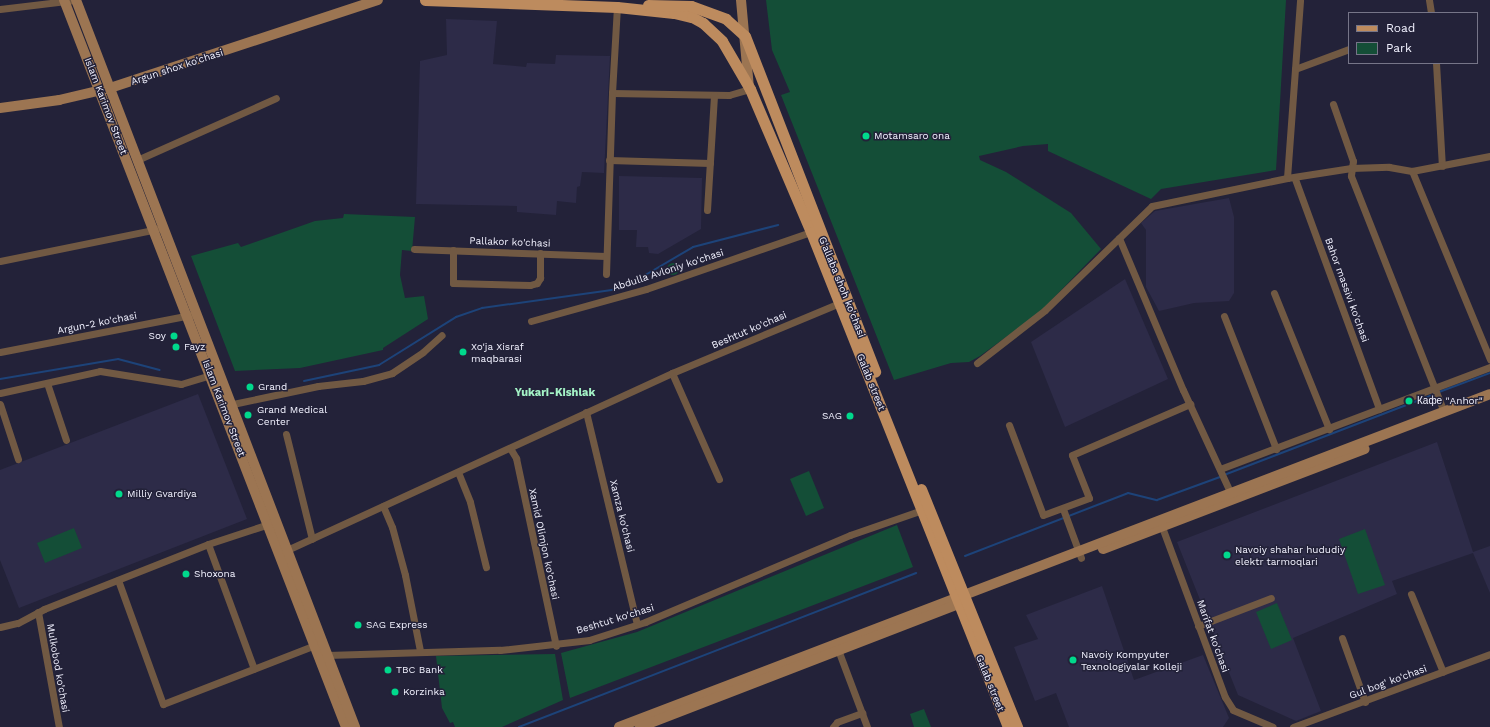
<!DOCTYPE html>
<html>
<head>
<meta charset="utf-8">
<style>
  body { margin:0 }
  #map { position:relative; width:1490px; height:727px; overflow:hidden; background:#232239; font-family:"Work Sans",sans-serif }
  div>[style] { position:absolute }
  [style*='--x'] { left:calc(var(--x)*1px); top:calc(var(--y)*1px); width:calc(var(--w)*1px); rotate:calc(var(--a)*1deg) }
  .built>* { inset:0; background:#2d2b48 }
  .green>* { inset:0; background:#144e37 }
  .round { border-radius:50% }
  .stream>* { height:2px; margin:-1px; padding:0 1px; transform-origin:1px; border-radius:1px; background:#1d4379 }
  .street>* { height:7px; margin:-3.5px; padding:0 3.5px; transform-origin:3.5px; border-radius:3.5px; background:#715943 }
  .secondary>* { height:10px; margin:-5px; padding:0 5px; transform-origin:5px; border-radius:5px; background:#9c7552 }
  .primary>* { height:11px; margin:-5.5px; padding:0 5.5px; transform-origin:5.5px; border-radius:5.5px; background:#bd8b5e }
  .dots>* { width:11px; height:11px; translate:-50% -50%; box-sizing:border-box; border:2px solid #232239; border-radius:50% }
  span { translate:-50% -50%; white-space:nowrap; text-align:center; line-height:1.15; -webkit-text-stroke:3px #232239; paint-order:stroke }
  .street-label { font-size:10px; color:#f2f2ff }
  .poi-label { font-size:10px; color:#f2f2ff }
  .left { translate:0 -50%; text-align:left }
  .right { translate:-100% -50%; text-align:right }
  .neighbourhood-label { font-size:11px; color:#a4f3c6; font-weight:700 }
  .legend { position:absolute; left:1348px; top:12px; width:130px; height:52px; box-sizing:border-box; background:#232239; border:1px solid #767588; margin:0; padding:5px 7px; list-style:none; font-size:12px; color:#f2f2ff }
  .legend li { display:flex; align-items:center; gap:8px; height:20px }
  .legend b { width:20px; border:1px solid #767588 }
</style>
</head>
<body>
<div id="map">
  <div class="built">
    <i style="clip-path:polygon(446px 19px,497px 21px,493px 64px,526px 67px,527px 63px,555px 64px,556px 55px,610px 56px,604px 173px,582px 172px,580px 186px,577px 187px,576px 203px,557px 201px,556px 215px,517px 212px,517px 206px,416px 204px,420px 61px,447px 55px)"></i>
    <i style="clip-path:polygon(619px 176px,702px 178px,701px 229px,658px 254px,649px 253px,648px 247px,636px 247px,637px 230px,619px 230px)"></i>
    <i style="clip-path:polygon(1229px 198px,1234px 217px,1234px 293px,1229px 301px,1194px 303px,1159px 311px,1146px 287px,1146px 230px,1141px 223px,1155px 211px)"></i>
    <i style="clip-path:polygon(1125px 279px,1168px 379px,1065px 427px,1031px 342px)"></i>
    <i style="clip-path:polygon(198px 394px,247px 519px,19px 608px,0 560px,0 470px)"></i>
    <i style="clip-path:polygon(1437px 442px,1473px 552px,1490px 546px,1490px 593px,1473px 553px,1392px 581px,1397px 594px,1293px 638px,1321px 711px,1296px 721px,1238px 695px,1177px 542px)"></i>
    <i style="clip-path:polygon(1102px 586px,1134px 680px,1203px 655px,1229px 718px,1223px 727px,1069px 727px,1056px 693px,1035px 701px,1014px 647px,1038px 639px,1026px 615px)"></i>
  </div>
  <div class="green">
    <i style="clip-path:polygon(766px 0,1286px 0,1276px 170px,1161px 189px,1151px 199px,1048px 151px,1048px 144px,1023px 146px,979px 156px,980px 160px,1006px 172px,1071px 213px,1101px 249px,1039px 313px,980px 356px,969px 362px,951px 363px,894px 380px,781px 95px,790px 92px,772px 50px)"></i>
    <i style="clip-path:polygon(344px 214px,415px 217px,412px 251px,402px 250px,400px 275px,405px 298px,424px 296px,428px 319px,383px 348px,383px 350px,300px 368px,235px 371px,191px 256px,238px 243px,241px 247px,315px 221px,343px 218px)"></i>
    <i class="round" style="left:667px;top:263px;width:12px;height:12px"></i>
    <i style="clip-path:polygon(809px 471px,824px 508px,806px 516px,790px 479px)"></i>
    <i style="clip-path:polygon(897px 525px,913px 567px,570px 698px,561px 653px,637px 632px)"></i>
    <i style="clip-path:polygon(74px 528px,82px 548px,45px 563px,37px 543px)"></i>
    <i style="clip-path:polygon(1365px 529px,1385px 585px,1358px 594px,1339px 539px)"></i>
    <i style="clip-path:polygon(1277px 603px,1292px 640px,1271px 649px,1256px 612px)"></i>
    <i style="clip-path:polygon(555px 654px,563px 700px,502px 727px,455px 727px,453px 722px,450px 723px,442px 708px,436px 656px)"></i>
    <i style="clip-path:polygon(924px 709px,931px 727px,914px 727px,910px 714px)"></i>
  </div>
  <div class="stream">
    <i style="--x:0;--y:379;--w:120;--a:-9.6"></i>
    <i style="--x:118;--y:359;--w:43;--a:14.7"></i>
    <i style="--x:304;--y:381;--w:77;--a:-12"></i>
    <i style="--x:379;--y:365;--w:91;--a:-31.9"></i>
    <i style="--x:456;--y:317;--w:28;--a:-19"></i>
    <i style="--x:482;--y:308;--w:131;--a:-7.9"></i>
    <i style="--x:612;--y:290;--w:19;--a:-18"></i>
    <i style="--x:630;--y:284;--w:73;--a:-30.4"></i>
    <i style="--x:693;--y:247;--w:88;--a:-14.5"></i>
    <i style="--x:1439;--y:392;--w:54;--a:-20.4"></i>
    <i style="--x:1224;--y:475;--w:226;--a:-21"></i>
    <i style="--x:965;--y:556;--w:175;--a:-21.1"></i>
    <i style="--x:1128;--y:493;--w:30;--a:14"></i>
    <i style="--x:1157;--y:500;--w:67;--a:-20.1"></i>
    <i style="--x:519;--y:727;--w:426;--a:-21.2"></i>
  </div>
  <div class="street">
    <i style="--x:1429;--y:0;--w:13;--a:81"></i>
    <i style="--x:0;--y:9;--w:77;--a:-6.8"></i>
    <i style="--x:1436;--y:63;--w:103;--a:86.7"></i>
    <i style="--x:1295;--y:69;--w:58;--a:-20.3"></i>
    <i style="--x:612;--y:93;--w:117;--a:1"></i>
    <i style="--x:729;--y:95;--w:22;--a:-16"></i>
    <i style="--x:1333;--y:104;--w:60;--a:70.7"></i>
    <i style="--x:1353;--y:161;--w:15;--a:98"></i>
    <i style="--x:1351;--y:176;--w:254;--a:68.5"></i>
    <i style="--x:137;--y:160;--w:152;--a:-24"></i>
    <i style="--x:609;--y:160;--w:101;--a:1.7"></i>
    <i style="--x:1412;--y:171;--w:204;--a:67.5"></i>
    <i style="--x:1287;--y:178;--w:178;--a:-85.8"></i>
    <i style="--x:1295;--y:179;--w:245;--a:69.9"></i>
    <i style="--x:707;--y:210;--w:115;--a:-86.5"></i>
    <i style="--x:1119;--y:238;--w:165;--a:67.2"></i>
    <i style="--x:1183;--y:390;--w:117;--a:65.2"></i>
    <i style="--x:414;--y:249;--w:192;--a:2.1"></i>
    <i style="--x:453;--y:250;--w:33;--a:90"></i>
    <i style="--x:453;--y:283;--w:77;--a:1.5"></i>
    <i style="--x:530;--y:285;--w:7;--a:-16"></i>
    <i style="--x:537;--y:283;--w:6;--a:-59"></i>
    <i style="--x:540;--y:278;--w:25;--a:-90"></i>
    <i style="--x:0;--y:261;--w:160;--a:-11.5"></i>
    <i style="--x:606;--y:274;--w:181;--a:-88.1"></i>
    <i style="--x:612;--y:93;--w:86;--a:-86.7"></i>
    <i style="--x:1274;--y:293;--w:147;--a:68"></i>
    <i style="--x:1224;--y:316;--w:143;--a:68.6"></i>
    <i style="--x:531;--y:321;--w:119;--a:-15.5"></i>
    <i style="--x:646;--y:289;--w:175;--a:-19.1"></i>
    <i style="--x:0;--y:352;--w:194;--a:-11"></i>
    <i style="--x:977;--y:363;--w:86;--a:-37.9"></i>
    <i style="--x:1045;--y:310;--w:149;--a:-44.2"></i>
    <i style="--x:1152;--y:206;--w:138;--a:-11.7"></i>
    <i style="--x:1287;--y:178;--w:65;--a:-8.9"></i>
    <i style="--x:1351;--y:168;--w:38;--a:-2"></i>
    <i style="--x:1389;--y:167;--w:23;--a:10"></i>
    <i style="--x:1412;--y:171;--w:79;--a:-10.9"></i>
    <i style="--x:672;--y:373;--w:116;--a:66.1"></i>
    <i style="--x:47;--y:383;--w:60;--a:71.6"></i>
    <i style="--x:0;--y:393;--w:102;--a:-12.4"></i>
    <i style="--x:100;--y:371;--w:82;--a:9.1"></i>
    <i style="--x:181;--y:384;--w:34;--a:-17"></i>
    <i style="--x:0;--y:404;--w:58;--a:71.9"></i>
    <i style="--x:228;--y:405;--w:92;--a:-11.9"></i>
    <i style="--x:318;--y:386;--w:45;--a:-6.3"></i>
    <i style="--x:363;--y:381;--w:30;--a:-15"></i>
    <i style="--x:392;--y:373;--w:37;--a:-34"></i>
    <i style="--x:423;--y:352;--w:25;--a:-42"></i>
    <i style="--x:586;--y:412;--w:218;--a:76.5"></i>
    <i style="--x:1009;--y:425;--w:96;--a:69.3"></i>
    <i style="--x:1043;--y:515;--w:49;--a:-20.3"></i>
    <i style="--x:1089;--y:498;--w:46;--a:-111.6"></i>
    <i style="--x:1072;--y:455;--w:129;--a:-23.4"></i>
    <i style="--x:286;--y:434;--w:108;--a:76.1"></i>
    <i style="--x:510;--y:448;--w:12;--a:59"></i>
    <i style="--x:516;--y:458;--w:192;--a:78"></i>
    <i style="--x:1220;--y:469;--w:289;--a:-20.7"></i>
    <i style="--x:458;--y:472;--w:32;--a:68"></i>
    <i style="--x:470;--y:502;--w:67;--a:76.2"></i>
    <i style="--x:383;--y:506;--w:23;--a:67"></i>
    <i style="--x:392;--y:527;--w:50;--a:74.8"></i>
    <i style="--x:405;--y:575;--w:77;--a:78.8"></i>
    <i style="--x:1063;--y:509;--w:52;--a:69.8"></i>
    <i style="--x:1162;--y:527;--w:181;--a:69.7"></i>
    <i style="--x:1225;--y:697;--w:15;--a:58"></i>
    <i style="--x:1233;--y:710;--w:43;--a:23"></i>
    <i style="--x:208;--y:544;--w:133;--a:69.8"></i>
    <i style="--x:287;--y:550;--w:424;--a:-24.7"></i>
    <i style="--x:672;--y:373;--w:181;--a:-22.7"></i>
    <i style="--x:118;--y:580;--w:132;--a:70.1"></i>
    <i style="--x:163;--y:704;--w:166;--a:-21.2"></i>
    <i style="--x:1411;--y:594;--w:84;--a:67.7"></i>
    <i style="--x:38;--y:612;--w:117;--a:79.7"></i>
    <i style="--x:1198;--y:626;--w:78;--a:-21"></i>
    <i style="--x:0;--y:627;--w:18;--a:-13"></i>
    <i style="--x:18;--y:623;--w:30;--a:-28"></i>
    <i style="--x:44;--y:609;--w:176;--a:-21.6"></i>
    <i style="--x:208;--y:544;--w:67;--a:-18.2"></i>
    <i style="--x:1342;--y:638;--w:68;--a:70.2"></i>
    <i style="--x:837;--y:647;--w:85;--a:69.4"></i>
    <i style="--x:327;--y:655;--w:173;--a:-1.7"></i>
    <i style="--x:500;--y:650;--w:90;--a:-6.4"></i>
    <i style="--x:589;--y:640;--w:59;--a:-17.8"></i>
    <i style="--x:645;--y:622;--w:223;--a:-23"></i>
    <i style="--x:850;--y:535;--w:76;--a:-19.1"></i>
    <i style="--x:833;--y:727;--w:6;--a:-51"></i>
    <i style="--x:837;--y:722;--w:27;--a:-20"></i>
    <i style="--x:1293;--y:727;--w:210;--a:-20.3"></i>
  </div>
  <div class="secondary">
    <i style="--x:64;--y:0;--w:780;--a:68.8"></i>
    <i style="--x:76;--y:0;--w:779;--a:69"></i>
    <i style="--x:741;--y:0;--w:88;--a:84.8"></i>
    <i style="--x:0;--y:108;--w:60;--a:-7.7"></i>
    <i style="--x:59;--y:100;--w:52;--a:-13.2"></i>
    <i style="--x:110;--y:88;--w:282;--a:-18.2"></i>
    <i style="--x:1103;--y:549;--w:280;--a:-20.9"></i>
    <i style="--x:619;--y:727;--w:932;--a:-20.92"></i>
    <i style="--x:640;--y:727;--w:337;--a:-21.1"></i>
  </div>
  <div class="primary">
    <i style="--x:425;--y:0;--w:192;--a:2.1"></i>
    <i style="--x:617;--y:7;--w:57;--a:6"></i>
    <i style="--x:674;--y:13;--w:18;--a:13"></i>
    <i style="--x:692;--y:17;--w:13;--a:29"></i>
    <i style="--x:703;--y:23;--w:26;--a:43"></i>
    <i style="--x:722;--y:41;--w:56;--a:59.7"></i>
    <i style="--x:750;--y:89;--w:155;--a:66.9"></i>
    <i style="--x:811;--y:232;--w:533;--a:68.3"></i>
    <i style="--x:648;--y:5;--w:43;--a:1.3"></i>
    <i style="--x:691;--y:6;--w:37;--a:20"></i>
    <i style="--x:726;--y:19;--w:25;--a:42"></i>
    <i style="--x:745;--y:36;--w:360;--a:68.8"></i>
    <i style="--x:921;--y:489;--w:257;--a:68"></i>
  </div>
  <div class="dots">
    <i style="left:866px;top:136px;background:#00d98c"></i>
    <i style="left:174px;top:336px;background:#00d98c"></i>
    <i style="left:176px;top:347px;background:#00d98c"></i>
    <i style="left:463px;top:352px;background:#00d98c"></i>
    <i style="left:250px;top:387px;background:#00d98c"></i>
    <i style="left:1409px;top:401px;background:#00d98c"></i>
    <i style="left:248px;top:415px;background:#00d98c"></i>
    <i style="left:850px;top:416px;background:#00d98c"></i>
    <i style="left:119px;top:494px;background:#00d98c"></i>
    <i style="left:1227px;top:555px;background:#00d98c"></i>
    <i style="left:186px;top:574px;background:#00d98c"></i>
    <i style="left:358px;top:625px;background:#00d98c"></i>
    <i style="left:1073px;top:660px;background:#00d98c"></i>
    <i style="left:388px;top:670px;background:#00d98c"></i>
    <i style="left:395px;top:692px;background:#00d98c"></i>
  </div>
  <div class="street-label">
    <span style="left:177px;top:67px;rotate:-18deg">Argun shox ko'chasi</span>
    <span style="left:106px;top:106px;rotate:69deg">Islam Karimov Street</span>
    <span style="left:510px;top:242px;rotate:2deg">Pallakor ko'chasi</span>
    <span style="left:668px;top:270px;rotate:-18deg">Abdulla Avloniy ko'chasi</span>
    <span style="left:842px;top:287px;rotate:68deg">G'allaba shoh ko'chasi</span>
    <span style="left:1347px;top:290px;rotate:70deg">Bahor massivi ko'chasi</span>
    <span style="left:97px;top:323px;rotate:-11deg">Argun-2 ko'chasi</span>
    <span style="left:749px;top:330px;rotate:-23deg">Beshtut ko'chasi</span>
    <span style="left:871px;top:382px;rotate:68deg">Galab street</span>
    <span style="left:224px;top:408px;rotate:69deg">Islam Karimov Street</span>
    <span style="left:622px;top:516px;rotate:76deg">Xamza ko'chasi</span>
    <span style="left:544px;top:544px;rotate:78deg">Xamid Olimjon ko'chasi</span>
    <span style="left:615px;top:619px;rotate:-17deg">Beshtut ko'chasi</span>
    <span style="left:1213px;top:636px;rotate:70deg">Marifat ko'chasi</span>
    <span style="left:58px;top:668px;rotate:80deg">Mulkobod ko'chasi</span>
    <span style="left:1388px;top:682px;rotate:-20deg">Gul bog' ko'chasi</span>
    <span style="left:990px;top:683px;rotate:68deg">Galab street</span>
  </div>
  <div class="poi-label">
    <span class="left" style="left:874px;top:136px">Motamsaro ona</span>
    <span class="right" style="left:166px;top:336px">Soy</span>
    <span class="left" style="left:471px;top:352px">Xo'ja Xisraf<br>maqbarasi</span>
    <span class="left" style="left:184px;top:347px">Fayz</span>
    <span class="left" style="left:258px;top:387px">Grand</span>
    <span class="left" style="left:1417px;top:401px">Кафе "Anhor"</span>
    <span class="left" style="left:257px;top:415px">Grand Medical<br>Center</span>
    <span class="right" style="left:842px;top:416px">SAG</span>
    <span class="left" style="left:127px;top:494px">Milliy Gvardiya</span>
    <span class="left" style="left:1235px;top:555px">Navoiy shahar hududiy<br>elektr tarmoqlari</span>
    <span class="left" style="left:194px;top:574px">Shoxona</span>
    <span class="left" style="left:366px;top:625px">SAG Express</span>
    <span class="left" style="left:1081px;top:660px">Navoiy Kompyuter<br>Texnologiyalar Kolleji</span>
    <span class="left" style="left:396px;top:670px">TBC Bank</span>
    <span class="left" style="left:403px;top:692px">Korzinka</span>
  </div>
  <div class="neighbourhood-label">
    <span style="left:555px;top:393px">Yukari-Kishlak</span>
  </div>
  <ul class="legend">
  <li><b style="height:5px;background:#bd8b5e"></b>Road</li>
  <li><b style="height:11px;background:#144e37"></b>Park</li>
  </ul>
</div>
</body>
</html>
